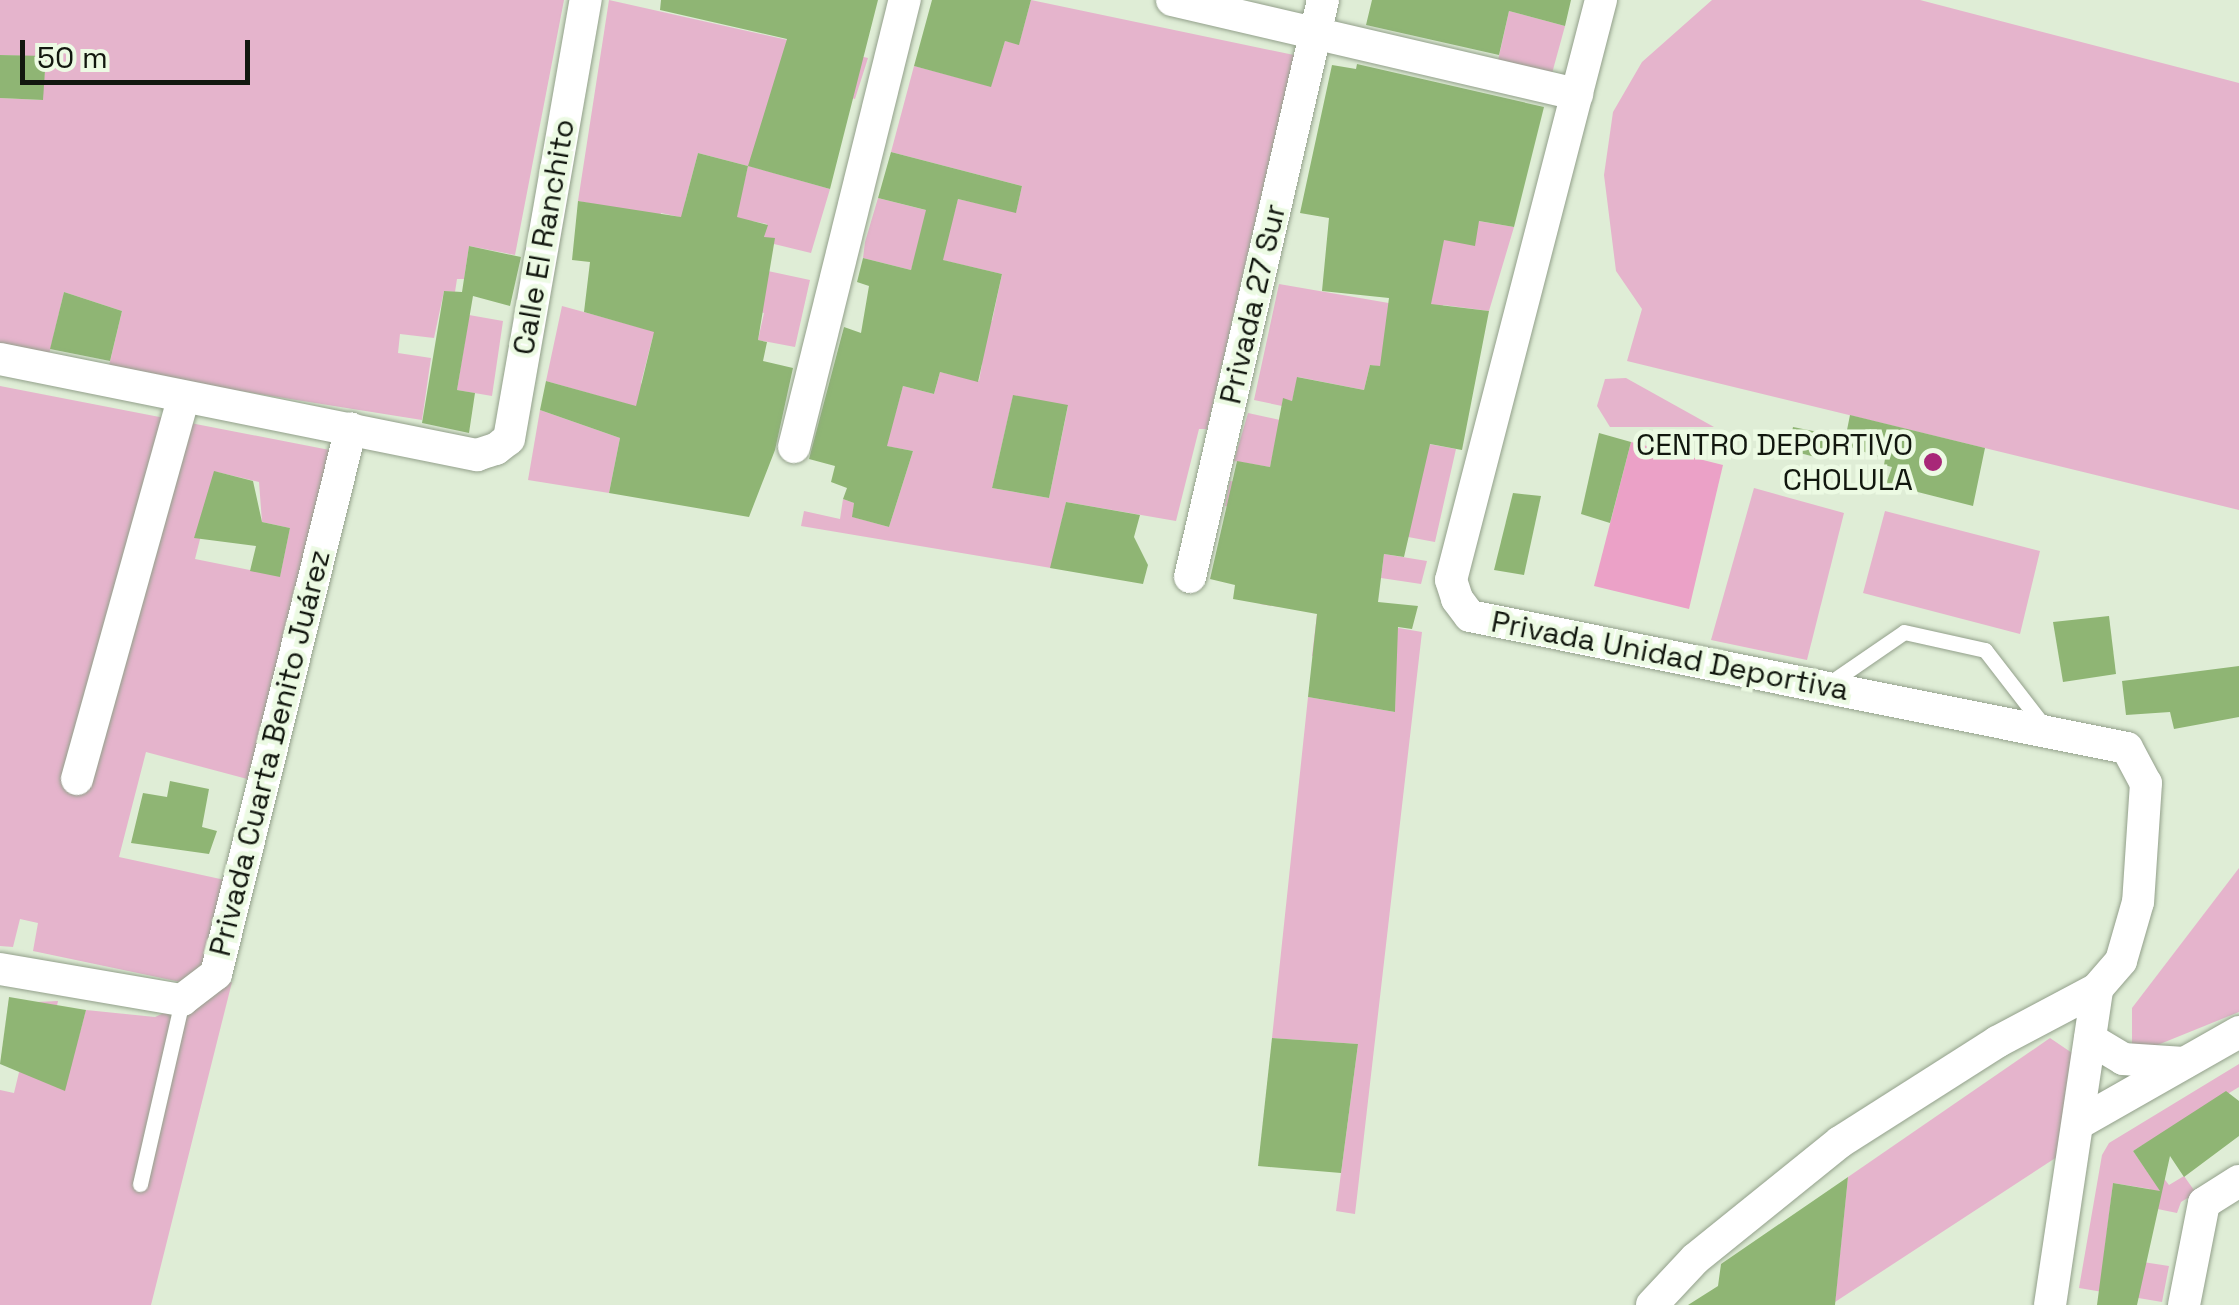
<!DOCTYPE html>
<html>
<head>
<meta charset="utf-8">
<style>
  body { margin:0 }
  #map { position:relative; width:2239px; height:1305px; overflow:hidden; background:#dfedd6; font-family:"Space Grotesk",sans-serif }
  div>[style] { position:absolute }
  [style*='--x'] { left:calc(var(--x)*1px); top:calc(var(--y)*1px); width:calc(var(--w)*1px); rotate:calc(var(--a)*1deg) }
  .green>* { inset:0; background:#e5b4cc }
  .water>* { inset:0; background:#eba1c7 }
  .building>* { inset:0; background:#8fb574 }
  .roads { filter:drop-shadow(0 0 2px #93a08b) drop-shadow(0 0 2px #93a08b) }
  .lane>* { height:15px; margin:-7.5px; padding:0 7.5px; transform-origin:7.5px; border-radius:7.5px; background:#fff }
  .street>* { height:32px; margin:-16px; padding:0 16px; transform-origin:16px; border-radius:16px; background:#fff }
  .dots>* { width:28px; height:28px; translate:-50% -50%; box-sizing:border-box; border:5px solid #ecfae3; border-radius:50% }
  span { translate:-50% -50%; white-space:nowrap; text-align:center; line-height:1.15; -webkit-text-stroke:9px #ecfae3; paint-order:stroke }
  .street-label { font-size:30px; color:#12170f }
  .poi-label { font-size:30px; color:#12170f }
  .right { translate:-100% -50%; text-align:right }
  .scale { position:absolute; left:20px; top:40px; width:230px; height:45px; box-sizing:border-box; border:5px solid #12170f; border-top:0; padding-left:12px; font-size:30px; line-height:35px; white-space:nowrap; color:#12170f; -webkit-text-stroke:8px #ecfae3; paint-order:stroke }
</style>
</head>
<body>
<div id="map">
  <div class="green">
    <i style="clip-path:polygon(0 0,564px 0,515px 255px,469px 246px,464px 279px,457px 279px,455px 292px,444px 291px,434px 338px,400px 334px,398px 353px,431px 358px,422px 420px,108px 370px,122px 311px,64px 292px,49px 355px,0 346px,0 98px,42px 100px,46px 57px,0 55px)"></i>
    <i style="clip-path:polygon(evenodd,609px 0,868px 58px,855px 99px,777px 77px,749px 166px,830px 189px,811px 253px,774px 244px,764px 237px,767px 224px,752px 221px,703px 257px,810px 280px,795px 347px,758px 340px,764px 313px,688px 297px,653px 336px,641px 383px,683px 437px,627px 404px,546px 381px,562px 306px,642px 328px,680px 217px,661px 213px,646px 277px,618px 209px,578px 201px,609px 0,698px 153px,748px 166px,742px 191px,712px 212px,685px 202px,698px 153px)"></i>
    <i style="clip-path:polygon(evenodd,1031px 0,1294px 55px,1207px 429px,1199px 429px,1176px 521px,1066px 502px,1051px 568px,801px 526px,804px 511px,840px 519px,843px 499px,854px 503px,853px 517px,889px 527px,913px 451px,886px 446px,903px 386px,934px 394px,940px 372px,979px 381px,982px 364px,930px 303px,992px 321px,1002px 274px,916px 254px,911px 270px,863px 258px,865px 242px,878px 198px,953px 217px,958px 199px,1016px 212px,1022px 186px,891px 152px,914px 66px,990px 86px,1005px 41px,1019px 44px,1031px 0,1013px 396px,1068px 406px,1049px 498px,992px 488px,1013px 396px)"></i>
    <i style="clip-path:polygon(1712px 0,1920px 0,2239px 83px,2239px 510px,1627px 361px,1642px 309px,1616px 271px,1604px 175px,1613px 112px,1642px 62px)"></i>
    <i style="clip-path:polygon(1509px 11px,1565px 26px,1551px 77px,1497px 65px)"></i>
    <i style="clip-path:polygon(1407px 209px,1514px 227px,1489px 311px,1443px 305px,1438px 343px,1418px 372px,1370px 365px,1364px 390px,1298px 377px,1292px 401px,1283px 399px,1282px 406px,1254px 400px,1279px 284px,1429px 310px)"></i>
    <i style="clip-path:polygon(469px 315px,503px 321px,492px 396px,457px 390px)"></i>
    <i style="clip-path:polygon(1626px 378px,1714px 427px,1610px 427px,1597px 406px,1605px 379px)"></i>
    <i style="clip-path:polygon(evenodd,0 386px,345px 453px,251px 780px,146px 752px,119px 857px,225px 880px,207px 974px,190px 984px,33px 951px,38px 923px,20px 919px,13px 947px,0 946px,0 386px,217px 472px,259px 482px,262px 522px,290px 528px,280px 576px,195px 559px,217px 472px)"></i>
    <i style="clip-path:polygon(540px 410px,620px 438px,609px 493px,528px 480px)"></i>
    <i style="clip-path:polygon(1248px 413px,1280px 420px,1270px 467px,1234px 461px)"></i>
    <i style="clip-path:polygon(1423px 443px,1456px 449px,1435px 542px,1333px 523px,1279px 607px,1260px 604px,1277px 515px,1225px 506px,1230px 481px,1296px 491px)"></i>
    <i style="clip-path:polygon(1754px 488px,1844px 513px,1807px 660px,1711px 640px)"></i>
    <i style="clip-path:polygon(1885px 511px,2040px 551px,2020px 634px,1863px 593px)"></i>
    <i style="clip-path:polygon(1384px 554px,1427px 561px,1421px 584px,1381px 578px)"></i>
    <i style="clip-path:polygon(1317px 614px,1422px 632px,1355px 1214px,1336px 1211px,1358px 1044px,1272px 1038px,1308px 697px,1395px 712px,1396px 672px,1312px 656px)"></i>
    <i style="clip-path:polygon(2239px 868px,2239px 1012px,2155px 1046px,2132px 1045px,2132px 1008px)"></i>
    <i style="clip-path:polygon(232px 982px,151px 1305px,0 1305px,0 1090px,14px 1093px,36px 1002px,58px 1001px,41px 1080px,64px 1090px,86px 1010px,155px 1017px)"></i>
    <i style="clip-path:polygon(2050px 1038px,2075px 1055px,2060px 1155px,1835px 1302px,1848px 1177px)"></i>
    <i style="clip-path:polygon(2239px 1064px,2239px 1087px,2133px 1151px,2151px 1177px,2159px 1172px,2169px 1185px,2184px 1176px,2196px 1193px,2181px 1202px,2177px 1213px,2148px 1207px,2150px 1189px,2113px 1183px,2104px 1256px,2169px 1266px,2162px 1302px,2079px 1288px,2102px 1155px,2109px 1143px)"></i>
  </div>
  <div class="water">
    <i style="clip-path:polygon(1631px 442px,1723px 465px,1689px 609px,1594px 586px)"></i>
  </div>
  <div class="building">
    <i style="clip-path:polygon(661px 0,878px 0,830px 189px,748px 166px,787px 39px,660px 10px)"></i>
    <i style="clip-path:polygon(932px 0,1031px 0,1019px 45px,1005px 41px,991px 87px,914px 66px)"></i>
    <i style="clip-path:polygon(1372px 0,1571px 0,1565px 26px,1509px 11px,1499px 55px,1366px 25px)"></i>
    <i style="clip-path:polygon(0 55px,46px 56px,43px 100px,0 98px)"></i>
    <i style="clip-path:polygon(1357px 64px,1544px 107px,1514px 227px,1479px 221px,1475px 246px,1444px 240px,1431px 304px,1489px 311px,1462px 450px,1430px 444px,1404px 557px,1384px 554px,1378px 602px,1418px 606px,1412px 629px,1398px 627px,1395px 712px,1308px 697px,1317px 614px,1233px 599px,1235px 585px,1210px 579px,1237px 461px,1270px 467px,1283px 398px,1292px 401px,1297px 377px,1364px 390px,1370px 365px,1380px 366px,1389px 298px,1322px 291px,1329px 218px,1300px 213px,1332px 65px,1356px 69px)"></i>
    <i style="clip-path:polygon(891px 152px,1022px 186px,1016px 213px,958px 199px,943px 260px,1002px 274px,978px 382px,940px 372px,934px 394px,903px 386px,887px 446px,913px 451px,889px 527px,852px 517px,854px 503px,843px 499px,847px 488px,831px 482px,835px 466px,809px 459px,844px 327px,861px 333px,869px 286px,857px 282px,863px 258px,911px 270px,926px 210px,878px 198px)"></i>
    <i style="clip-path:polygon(698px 153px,748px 166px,737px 217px,768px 225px,764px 237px,775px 238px,758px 340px,767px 342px,763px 361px,793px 368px,775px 450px,749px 517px,609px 493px,620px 438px,540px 410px,546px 381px,636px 406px,654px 332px,584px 312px,590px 262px,572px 260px,578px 201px,681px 217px)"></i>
    <i style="clip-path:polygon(469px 246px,521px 257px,510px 306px,473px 296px,457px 390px,475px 393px,469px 433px,422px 423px,444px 291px,462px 292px)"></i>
    <i style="clip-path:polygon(64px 292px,122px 311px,110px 361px,50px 349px)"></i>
    <i style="clip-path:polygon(1013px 395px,1068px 405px,1049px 498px,992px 488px)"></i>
    <i style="clip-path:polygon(1850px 415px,1985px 448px,1973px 506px,1886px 484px,1892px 467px,1884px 465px,1885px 459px,1844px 445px)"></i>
    <i style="clip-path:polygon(1793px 427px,1828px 434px,1823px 459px,1788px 450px)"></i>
    <i style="clip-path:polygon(1599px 433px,1631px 442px,1610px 523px,1581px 514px)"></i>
    <i style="clip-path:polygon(214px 471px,253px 481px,262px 522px,290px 528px,280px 577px,250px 571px,256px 546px,194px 538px)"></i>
    <i style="clip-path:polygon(1513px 493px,1541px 496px,1524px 575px,1494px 570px)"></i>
    <i style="clip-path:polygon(1066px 502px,1140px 515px,1134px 537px,1148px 565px,1143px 584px,1050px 568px)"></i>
    <i style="clip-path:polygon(2109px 616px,2116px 674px,2063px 682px,2053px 622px)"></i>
    <i style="clip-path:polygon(2239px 666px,2239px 717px,2174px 729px,2170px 712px,2126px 715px,2122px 681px)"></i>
    <i style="clip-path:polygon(170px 781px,209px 789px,202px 827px,217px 831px,209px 854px,131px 843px,143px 793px,167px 797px)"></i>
    <i style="clip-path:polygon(9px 997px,86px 1010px,65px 1091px,0 1064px)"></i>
    <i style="clip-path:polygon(1272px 1038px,1358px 1044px,1341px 1173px,1258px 1166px)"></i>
    <i style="clip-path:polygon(2226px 1091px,2239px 1101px,2239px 1136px,2184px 1177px,2170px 1156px,2137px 1305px,2097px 1305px,2113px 1183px,2160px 1191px,2133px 1151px)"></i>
    <i style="clip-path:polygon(1848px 1177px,1835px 1305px,1688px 1305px,1718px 1286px,1721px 1264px)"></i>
  </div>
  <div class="roads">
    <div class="lane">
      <i style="--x:1827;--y:685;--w:93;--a:-34.5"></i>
      <i style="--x:1904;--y:632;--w:83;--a:12.5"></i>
      <i style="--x:1985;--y:650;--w:100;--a:52.3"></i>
      <i style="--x:140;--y:1184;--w:189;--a:-77.1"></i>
    </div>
    <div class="street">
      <i style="--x:1172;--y:0;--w:416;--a:13.1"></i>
      <i style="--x:1601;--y:0;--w:599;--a:104.5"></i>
      <i style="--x:1451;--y:580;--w:20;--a:72"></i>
      <i style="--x:1457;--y:599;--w:21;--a:53"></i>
      <i style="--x:1470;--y:616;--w:670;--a:11.36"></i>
      <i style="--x:2127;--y:748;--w:40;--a:62"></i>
      <i style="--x:2146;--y:783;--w:119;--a:93.8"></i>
      <i style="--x:2138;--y:902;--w:61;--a:106.1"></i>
      <i style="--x:2121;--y:961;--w:37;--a:131"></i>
      <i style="--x:2097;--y:989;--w:113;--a:152.1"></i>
      <i style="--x:1997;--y:1042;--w:186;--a:147.5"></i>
      <i style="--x:1840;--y:1142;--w:186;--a:141.1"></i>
      <i style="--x:1695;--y:1259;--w:63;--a:133.1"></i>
      <i style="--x:0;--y:359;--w:487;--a:11.4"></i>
      <i style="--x:477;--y:455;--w:20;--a:-18"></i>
      <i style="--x:496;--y:449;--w:16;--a:-38"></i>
      <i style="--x:509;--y:439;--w:446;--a:-80.1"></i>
      <i style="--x:794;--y:447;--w:461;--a:-76.1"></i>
      <i style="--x:1190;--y:577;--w:592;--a:-77.02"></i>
      <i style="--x:77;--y:779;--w:395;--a:-74.4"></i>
      <i style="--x:0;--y:969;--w:185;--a:9.7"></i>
      <i style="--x:182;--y:1000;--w:43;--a:-37.4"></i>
      <i style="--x:216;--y:974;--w:562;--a:-76.11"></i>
      <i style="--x:2090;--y:1039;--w:39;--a:31"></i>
      <i style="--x:2123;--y:1059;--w:61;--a:3.8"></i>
      <i style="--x:2079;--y:1123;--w:184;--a:-29.6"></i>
      <i style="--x:2050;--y:1305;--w:319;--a:-81.5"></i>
      <i style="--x:2184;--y:1305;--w:104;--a:-78.9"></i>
      <i style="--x:2204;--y:1203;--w:41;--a:-32.2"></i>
    </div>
  </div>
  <div class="dots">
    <i style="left:1933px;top:462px;background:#a82878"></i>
  </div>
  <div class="street-label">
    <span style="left:544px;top:237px;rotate:-80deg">Calle El Ranchito</span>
    <span style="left:1253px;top:304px;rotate:-77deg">Privada 27 Sur</span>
    <span style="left:1670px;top:656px;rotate:11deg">Privada Unidad Deportiva</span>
    <span style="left:270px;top:753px;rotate:-76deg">Privada Cuarta Benito Juárez</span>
  </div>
  <div class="poi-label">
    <span class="right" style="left:1913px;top:462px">CENTRO DEPORTIVO<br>CHOLULA</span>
  </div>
  <div class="scale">50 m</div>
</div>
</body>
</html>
